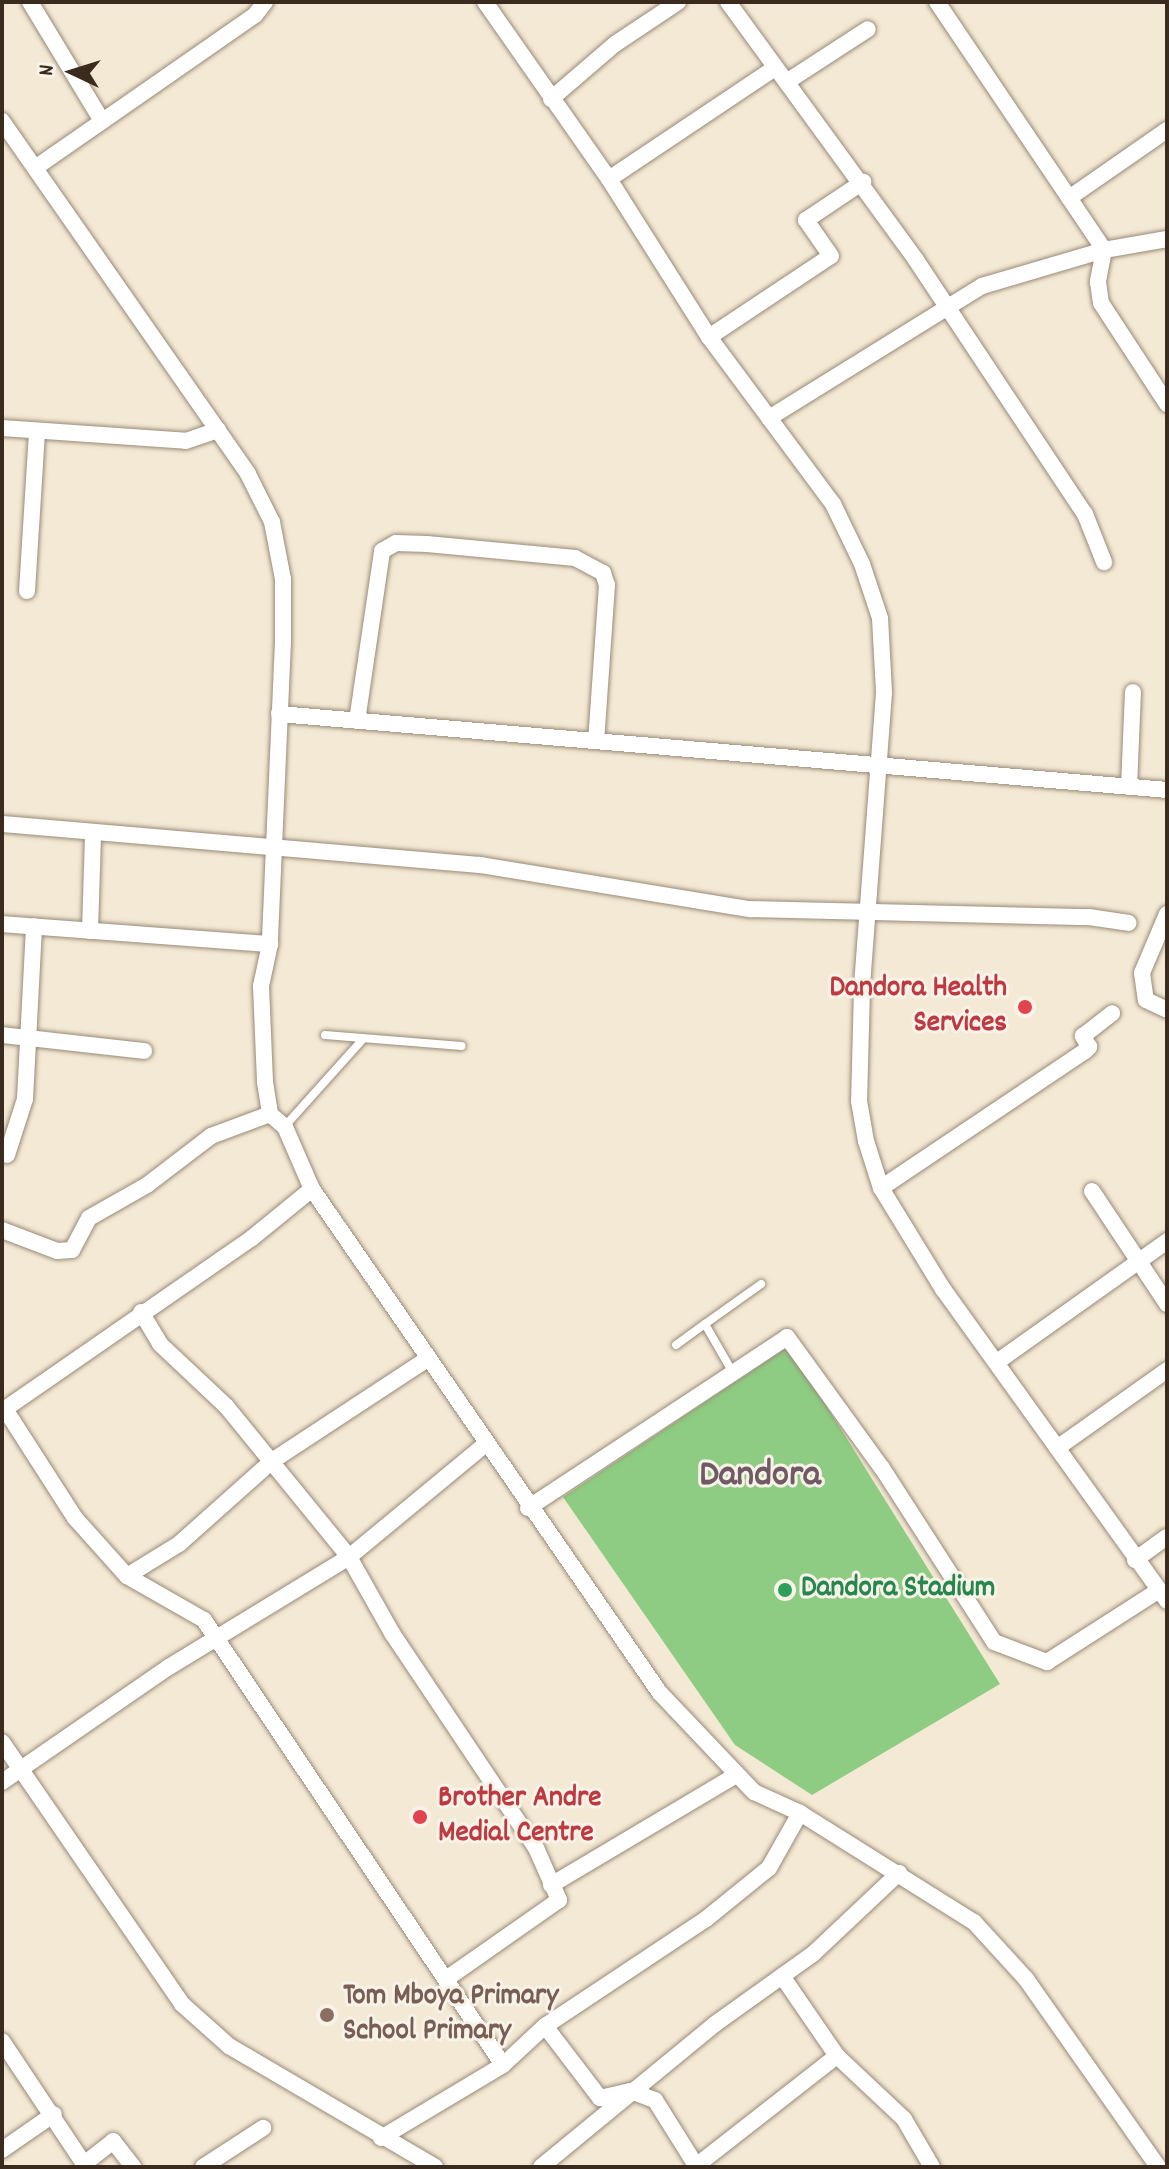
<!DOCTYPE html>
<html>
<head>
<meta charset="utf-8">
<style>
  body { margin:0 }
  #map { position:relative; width:1169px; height:2169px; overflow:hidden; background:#f4e9d4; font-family:Dekko,sans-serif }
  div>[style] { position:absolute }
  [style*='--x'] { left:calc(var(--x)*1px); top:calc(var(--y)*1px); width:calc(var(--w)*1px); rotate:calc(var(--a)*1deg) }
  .green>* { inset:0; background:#8ecc83 }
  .roads { filter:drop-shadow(0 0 2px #988a79) drop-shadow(0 0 2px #988a79) }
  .service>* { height:8px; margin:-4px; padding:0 4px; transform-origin:4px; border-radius:4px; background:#fff }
  .minor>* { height:16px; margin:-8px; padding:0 8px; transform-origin:8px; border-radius:8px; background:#fff }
  .dots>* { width:22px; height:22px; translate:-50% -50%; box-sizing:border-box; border:4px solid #f7f3e8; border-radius:50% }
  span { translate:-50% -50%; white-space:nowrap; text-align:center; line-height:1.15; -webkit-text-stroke:6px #f7f3e8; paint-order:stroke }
  .health-label { font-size:30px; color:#be3a42; font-weight:700 }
  .right { translate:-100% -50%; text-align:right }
  .left { translate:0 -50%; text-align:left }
  .leisure-label { font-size:30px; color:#27864d; font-weight:700 }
  .education-label { font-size:30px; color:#785e54; font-weight:700 }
  .district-label { font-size:38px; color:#705b65; font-weight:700 }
  .frame { position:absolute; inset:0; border:4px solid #3b2a1e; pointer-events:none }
  .north { position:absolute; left:32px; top:32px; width:80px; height:80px; -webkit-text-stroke:6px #f7f3e8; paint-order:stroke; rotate:274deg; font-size:22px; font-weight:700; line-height:32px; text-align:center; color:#3b2a1e }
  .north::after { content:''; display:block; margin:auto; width:28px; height:36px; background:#3b2a1e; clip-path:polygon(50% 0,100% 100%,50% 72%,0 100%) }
</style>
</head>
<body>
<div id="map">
  <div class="green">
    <i style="clip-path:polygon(789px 1346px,1000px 1684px,812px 1795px,735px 1745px,563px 1497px)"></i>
  </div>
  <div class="roads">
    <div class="service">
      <i style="--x:325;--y:1035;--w:137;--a:4.6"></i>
      <i style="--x:285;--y:1126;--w:118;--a:-48.1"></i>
      <i style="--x:676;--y:1345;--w:36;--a:-36"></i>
      <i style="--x:732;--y:1371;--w:54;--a:-119.9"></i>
      <i style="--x:705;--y:1324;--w:69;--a:-35.5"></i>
    </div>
    <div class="minor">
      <i style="--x:30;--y:2;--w:139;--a:58.8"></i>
      <i style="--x:485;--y:2;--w:216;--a:55"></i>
      <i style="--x:609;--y:179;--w:187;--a:57.7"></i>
      <i style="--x:709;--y:337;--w:208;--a:53.4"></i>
      <i style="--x:833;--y:504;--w:67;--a:64.2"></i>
      <i style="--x:862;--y:564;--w:57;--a:71.6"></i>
      <i style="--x:880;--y:618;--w:75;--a:86.9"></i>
      <i style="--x:884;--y:693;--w:297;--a:94.3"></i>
      <i style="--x:862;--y:989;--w:112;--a:91.5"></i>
      <i style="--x:859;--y:1101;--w:41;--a:80.1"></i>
      <i style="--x:866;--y:1141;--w:49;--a:72.3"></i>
      <i style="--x:881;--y:1188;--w:119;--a:58.5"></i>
      <i style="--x:943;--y:1289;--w:384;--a:54.3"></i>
      <i style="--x:728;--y:2;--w:319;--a:53.9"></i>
      <i style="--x:916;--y:260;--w:305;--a:56.4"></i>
      <i style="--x:1085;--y:514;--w:52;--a:68.4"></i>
      <i style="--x:937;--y:2;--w:299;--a:56"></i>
      <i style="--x:788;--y:81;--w:95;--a:-33"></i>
      <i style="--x:551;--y:99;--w:84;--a:-40.7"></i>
      <i style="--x:615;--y:44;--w:76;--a:-33.7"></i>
      <i style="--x:2;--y:121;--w:430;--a:55.1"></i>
      <i style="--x:248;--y:474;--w:54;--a:63.4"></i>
      <i style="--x:272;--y:522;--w:58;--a:79.1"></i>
      <i style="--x:283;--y:579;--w:62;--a:90"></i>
      <i style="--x:283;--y:641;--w:303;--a:92.5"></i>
      <i style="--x:270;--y:944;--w:43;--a:102.1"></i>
      <i style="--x:261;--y:986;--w:96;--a:87.6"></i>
      <i style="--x:265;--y:1082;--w:32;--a:81"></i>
      <i style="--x:270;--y:1114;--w:20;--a:41"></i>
      <i style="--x:285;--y:1127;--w:68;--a:66.5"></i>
      <i style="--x:312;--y:1189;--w:612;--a:55.38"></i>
      <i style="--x:660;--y:1693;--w:137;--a:46.5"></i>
      <i style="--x:754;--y:1792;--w:51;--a:24.5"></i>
      <i style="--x:800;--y:1813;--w:205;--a:32.1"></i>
      <i style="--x:974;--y:1922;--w:77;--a:47.6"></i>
      <i style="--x:1026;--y:1979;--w:230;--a:54.9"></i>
      <i style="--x:35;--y:168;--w:268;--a:-34.8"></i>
      <i style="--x:255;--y:15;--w:16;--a:-52"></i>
      <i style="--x:609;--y:179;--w:200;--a:-33.8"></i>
      <i style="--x:1069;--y:198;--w:119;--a:-34.8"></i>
      <i style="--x:1104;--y:250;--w:33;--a:101"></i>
      <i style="--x:1098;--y:282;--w:21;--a:82"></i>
      <i style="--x:1101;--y:303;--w:121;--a:56.8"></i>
      <i style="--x:709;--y:337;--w:146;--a:-33.6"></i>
      <i style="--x:831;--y:256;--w:44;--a:-124.8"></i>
      <i style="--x:806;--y:220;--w:69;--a:-33.7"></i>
      <i style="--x:769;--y:418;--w:251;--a:-31.8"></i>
      <i style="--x:982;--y:286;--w:127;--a:-16.4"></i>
      <i style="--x:1104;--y:250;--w:64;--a:-9.9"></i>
      <i style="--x:2;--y:428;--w:184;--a:4"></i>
      <i style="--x:186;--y:441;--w:34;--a:-19"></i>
      <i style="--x:27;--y:591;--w:160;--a:-86.4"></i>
      <i style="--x:279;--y:714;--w:891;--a:4.89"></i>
      <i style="--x:357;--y:721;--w:172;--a:-81.6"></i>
      <i style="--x:382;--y:551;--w:16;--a:-30"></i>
      <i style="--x:396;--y:543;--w:31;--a:2"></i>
      <i style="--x:427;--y:544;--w:149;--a:5.4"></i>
      <i style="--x:575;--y:558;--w:32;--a:28"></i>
      <i style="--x:603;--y:573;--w:13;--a:72"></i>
      <i style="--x:607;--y:585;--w:156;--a:94"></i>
      <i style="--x:1129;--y:787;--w:95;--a:-87.6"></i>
      <i style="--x:2;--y:824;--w:480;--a:4.9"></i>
      <i style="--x:480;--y:865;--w:274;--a:9.3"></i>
      <i style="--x:750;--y:909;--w:339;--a:1.4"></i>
      <i style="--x:1089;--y:917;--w:40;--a:8.5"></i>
      <i style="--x:1167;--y:914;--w:64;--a:113"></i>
      <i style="--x:1142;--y:973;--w:27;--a:82"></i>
      <i style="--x:1146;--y:1000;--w:23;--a:25"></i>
      <i style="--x:2;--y:924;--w:269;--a:4.3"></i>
      <i style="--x:90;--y:931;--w:96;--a:-88.2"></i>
      <i style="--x:2;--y:1035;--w:143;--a:6.4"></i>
      <i style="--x:7;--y:1155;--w:59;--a:-72.2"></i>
      <i style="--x:25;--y:1099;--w:173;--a:-87"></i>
      <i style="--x:881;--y:1188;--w:246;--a:-33.9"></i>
      <i style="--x:1085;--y:1051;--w:6;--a:-45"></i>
      <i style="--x:1089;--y:1047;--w:13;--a:-119"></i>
      <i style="--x:1083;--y:1036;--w:37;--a:-38"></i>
      <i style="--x:312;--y:1189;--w:77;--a:140.8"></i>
      <i style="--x:252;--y:1238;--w:300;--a:145.3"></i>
      <i style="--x:5;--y:1409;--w:130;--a:57.3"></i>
      <i style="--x:75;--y:1518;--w:78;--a:48.1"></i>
      <i style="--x:127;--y:1576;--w:89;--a:29.7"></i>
      <i style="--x:204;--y:1620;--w:536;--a:56.1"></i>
      <i style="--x:1092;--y:1191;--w:136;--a:56.4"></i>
      <i style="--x:2;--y:1230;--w:59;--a:20.9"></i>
      <i style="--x:57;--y:1251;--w:15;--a:-4"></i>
      <i style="--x:72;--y:1250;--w:36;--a:-62"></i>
      <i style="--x:89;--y:1218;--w:67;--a:-29.6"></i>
      <i style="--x:147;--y:1185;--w:81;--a:-37.4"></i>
      <i style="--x:211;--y:1136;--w:63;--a:-20.4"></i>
      <i style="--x:141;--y:1312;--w:37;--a:59"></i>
      <i style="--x:160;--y:1344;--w:91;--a:43.2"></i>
      <i style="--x:226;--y:1406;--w:195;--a:50.8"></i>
      <i style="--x:349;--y:1557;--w:87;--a:60.5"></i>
      <i style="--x:392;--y:1633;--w:259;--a:56.2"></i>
      <i style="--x:536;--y:1848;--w:57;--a:66.1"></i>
      <i style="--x:559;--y:1900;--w:138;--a:145"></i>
      <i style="--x:997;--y:1362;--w:209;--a:-35.4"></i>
      <i style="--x:1057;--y:1448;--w:135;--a:-35.3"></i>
      <i style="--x:528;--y:1508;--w:310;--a:-33.4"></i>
      <i style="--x:787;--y:1337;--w:162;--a:54.1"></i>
      <i style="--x:882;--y:1468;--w:207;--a:57.2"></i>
      <i style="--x:994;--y:1642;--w:57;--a:20.7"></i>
      <i style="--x:1047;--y:1662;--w:133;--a:-32.7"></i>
      <i style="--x:1135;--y:1560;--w:39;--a:-36"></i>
      <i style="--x:127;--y:1576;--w:61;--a:-31.6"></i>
      <i style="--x:179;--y:1544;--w:125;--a:-41.7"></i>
      <i style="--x:272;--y:1461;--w:184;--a:-33.3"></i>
      <i style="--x:2;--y:1742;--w:318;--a:55.5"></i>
      <i style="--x:182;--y:2004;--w:63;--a:41.8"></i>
      <i style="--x:229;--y:2046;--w:239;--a:30.4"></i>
      <i style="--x:2;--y:1782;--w:203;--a:-34.6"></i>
      <i style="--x:169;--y:1667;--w:211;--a:-31.4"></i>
      <i style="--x:349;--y:1557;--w:179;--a:-39.6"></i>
      <i style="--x:551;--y:1885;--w:215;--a:-30.7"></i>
      <i style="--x:782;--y:1976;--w:97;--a:55.5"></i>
      <i style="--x:837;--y:2056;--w:92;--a:43.2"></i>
      <i style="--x:904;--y:2119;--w:56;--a:59.7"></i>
      <i style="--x:545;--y:2026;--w:91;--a:52.6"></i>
      <i style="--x:600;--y:2098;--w:32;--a:-13"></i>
      <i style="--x:631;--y:2091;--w:26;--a:21"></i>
      <i style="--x:655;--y:2100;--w:79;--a:57.9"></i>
      <i style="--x:2;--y:2041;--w:148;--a:56.3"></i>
      <i style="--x:84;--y:2164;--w:37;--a:-38"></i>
      <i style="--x:113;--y:2141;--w:33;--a:52"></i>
      <i style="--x:381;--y:2138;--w:142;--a:-30.9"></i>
      <i style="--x:503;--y:2065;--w:57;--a:-42.9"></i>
      <i style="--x:545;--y:2026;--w:193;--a:-33.6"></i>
      <i style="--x:706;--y:1919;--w:81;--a:-39"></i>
      <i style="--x:769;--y:1868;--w:63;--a:-60.6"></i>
      <i style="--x:2;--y:2150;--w:63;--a:-34.7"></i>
      <i style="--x:696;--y:2166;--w:179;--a:-38"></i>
      <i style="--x:203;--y:2167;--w:72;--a:-33"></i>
      <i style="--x:541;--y:2167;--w:225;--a:-39.4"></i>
      <i style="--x:715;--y:2024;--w:122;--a:-35.6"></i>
      <i style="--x:814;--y:1953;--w:117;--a:-43.3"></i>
    </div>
  </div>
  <div class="dots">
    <i style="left:1025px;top:1007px;background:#e0444e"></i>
    <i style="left:785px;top:1590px;background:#2e9e5b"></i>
    <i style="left:420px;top:1817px;background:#e0444e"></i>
    <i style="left:327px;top:2015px;background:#8d6e63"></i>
  </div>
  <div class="health-label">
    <span class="right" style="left:1007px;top:1007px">Dandora Health<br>Services</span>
    <span class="left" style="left:438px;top:1817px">Brother Andre<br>Medial Centre</span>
  </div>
  <div class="leisure-label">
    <span class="left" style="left:801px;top:1590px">Dandora Stadium</span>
  </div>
  <div class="education-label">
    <span class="left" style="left:343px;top:2015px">Tom Mboya Primary<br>School Primary</span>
  </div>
  <div class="district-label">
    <span style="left:760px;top:1477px">Dandora</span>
  </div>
  <div class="frame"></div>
  <div class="north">N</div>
</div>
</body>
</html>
